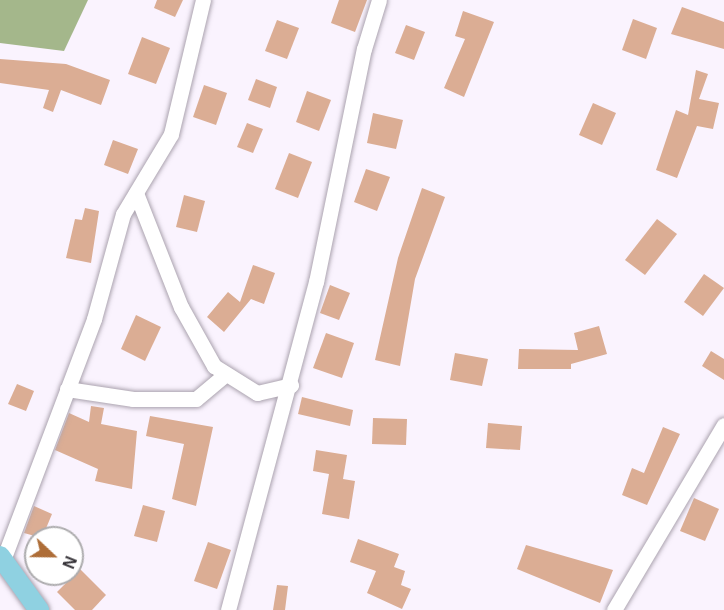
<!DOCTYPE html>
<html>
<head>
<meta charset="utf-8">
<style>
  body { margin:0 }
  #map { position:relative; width:724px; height:610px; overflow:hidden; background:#faf3fe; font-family:Arial,sans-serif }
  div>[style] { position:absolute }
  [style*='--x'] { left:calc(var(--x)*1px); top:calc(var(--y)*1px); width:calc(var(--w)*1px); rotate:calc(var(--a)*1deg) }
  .forest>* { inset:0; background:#a4b78b }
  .building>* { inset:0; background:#dbad94 }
  .roads { filter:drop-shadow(0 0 2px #aba3af) drop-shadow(0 0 2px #aba3af) }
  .minor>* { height:15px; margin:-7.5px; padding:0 7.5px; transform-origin:7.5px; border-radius:7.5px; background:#fff }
  .major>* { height:20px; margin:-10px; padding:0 10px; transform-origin:10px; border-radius:10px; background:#8fd1e1 }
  span { translate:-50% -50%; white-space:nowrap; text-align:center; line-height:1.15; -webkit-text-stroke:4.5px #fff; paint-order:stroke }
  .north { position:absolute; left:24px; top:526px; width:60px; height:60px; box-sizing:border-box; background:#fff; border:2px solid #adacae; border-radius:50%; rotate:112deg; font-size:16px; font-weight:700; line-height:24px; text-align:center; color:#333035 }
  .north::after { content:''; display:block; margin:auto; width:21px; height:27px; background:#ae6d37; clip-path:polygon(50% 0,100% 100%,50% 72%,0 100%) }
</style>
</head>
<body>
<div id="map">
  <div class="forest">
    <i style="clip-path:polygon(0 0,88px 0,64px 51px,0 43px)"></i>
  </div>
  <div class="building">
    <i style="clip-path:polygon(157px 0,183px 0,175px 17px,154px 8px)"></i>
    <i style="clip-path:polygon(339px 0,367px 0,355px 32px,331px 23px)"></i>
    <i style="clip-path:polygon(682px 7px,724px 22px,724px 49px,671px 34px)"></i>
    <i style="clip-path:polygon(463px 11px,494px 22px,464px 97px,444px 88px,465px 39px,455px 36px)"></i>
    <i style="clip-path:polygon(633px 19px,657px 28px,646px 59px,622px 50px)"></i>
    <i style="clip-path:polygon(277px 20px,299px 28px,287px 59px,265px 51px)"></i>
    <i style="clip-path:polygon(406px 25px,425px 32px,414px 60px,395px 53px)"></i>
    <i style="clip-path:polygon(142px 37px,170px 48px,156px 84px,128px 74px)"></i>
    <i style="clip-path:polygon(0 59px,66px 64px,110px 80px,101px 105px,61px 90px,53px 112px,43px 108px,49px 90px,0 83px)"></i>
    <i style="clip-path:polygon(696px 70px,708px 74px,699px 99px,719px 103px,713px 129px,697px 126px,677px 178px,656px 170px,676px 110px,688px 115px)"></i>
    <i style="clip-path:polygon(256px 79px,277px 87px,270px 108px,248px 100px)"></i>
    <i style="clip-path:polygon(204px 85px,227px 93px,216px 125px,193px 117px)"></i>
    <i style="clip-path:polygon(307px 91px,331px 100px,319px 131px,296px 122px)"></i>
    <i style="clip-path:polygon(593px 103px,616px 113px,602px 145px,579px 135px)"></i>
    <i style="clip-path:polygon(373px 113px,403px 120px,396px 149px,367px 143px)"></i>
    <i style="clip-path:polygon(247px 123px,263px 129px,253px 153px,237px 147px)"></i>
    <i style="clip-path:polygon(113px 140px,138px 149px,128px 174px,104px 165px)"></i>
    <i style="clip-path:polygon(289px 153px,312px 162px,298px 198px,275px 189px)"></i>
    <i style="clip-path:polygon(366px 169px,390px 177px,377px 211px,354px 202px)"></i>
    <i style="clip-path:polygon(422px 188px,445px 197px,415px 279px,400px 366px,375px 360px,398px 258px)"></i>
    <i style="clip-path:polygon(184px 195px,205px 201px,197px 232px,176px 227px)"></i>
    <i style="clip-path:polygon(85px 208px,99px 211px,91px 263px,66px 258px,75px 219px,82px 220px)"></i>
    <i style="clip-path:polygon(657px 219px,677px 234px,645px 275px,625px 260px)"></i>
    <i style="clip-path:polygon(253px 265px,275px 273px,264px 304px,251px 299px,224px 332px,207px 317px,228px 292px,240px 302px)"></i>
    <i style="clip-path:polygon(704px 274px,724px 288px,703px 316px,684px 302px)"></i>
    <i style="clip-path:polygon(330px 285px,350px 293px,339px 320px,320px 313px)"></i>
    <i style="clip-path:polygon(136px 315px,161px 327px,145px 361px,121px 349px)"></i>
    <i style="clip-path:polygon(599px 326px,607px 354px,571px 364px,571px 369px,518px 369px,519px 349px,578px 350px,574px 333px)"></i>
    <i style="clip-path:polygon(326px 333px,354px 343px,342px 378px,313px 368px)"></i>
    <i style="clip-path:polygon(711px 351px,724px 359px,724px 380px,702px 366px)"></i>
    <i style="clip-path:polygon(455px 353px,488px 359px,482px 386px,450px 380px)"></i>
    <i style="clip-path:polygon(17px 384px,34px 391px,26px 411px,8px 404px)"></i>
    <i style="clip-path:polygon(302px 397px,353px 410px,350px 426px,298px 414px)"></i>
    <i style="clip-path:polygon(91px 406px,104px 408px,101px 424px,137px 431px,132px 489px,95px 481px,98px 469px,55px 450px,69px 413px,89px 422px)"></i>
    <i style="clip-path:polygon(150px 416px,213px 427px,196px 506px,172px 499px,184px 444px,146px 436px)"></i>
    <i style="clip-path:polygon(373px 418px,407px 419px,406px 445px,372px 444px)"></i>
    <i style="clip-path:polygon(488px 423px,522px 426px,520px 450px,486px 448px)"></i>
    <i style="clip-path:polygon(663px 427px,680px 434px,647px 505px,622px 495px,632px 468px,644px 473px)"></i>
    <i style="clip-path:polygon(316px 450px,347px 455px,343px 479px,355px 481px,349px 519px,322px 514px,329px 474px,313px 471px)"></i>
    <i style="clip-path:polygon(694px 498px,719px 509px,705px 541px,680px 531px)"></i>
    <i style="clip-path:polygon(143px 505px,165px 511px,157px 542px,134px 536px)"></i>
    <i style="clip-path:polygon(34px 506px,52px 514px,42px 538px,24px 533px)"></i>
    <i style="clip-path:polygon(358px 539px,399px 554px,394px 567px,405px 571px,401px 585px,411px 589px,402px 609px,367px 593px,376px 571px,350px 562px)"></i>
    <i style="clip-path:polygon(208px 542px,231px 550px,217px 589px,194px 581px)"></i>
    <i style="clip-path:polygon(526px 545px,613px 570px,600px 603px,517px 569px)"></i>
    <i style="clip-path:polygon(80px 569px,106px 595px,92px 610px,75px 610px,57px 592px)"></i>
    <i style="clip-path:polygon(277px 585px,288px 586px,285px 610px,273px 610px)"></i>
  </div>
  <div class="roads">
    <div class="minor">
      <i style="--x:136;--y:193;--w:123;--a:68.5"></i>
      <i style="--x:181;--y:307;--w:68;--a:60.8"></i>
      <i style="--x:214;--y:366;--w:51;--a:32.1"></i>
      <i style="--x:257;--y:393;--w:35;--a:-13"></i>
      <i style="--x:67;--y:389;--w:67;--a:8.6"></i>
      <i style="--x:133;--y:399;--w:63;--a:0"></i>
      <i style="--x:196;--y:399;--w:35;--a:-40"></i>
      <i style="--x:3;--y:560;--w:258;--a:-69.3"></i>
      <i style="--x:94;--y:319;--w:109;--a:-74.6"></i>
      <i style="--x:123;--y:214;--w:93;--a:-59"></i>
      <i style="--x:171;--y:134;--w:138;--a:-76.6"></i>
      <i style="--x:228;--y:610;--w:340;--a:-75"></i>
      <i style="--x:316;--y:282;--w:238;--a:-78.4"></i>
      <i style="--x:364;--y:49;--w:51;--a:-73"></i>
      <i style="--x:614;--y:610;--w:215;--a:-59.3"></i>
    </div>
    <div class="major">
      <i style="--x:0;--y:556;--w:67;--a:54.2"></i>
    </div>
  </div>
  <div class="north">N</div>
</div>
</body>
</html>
